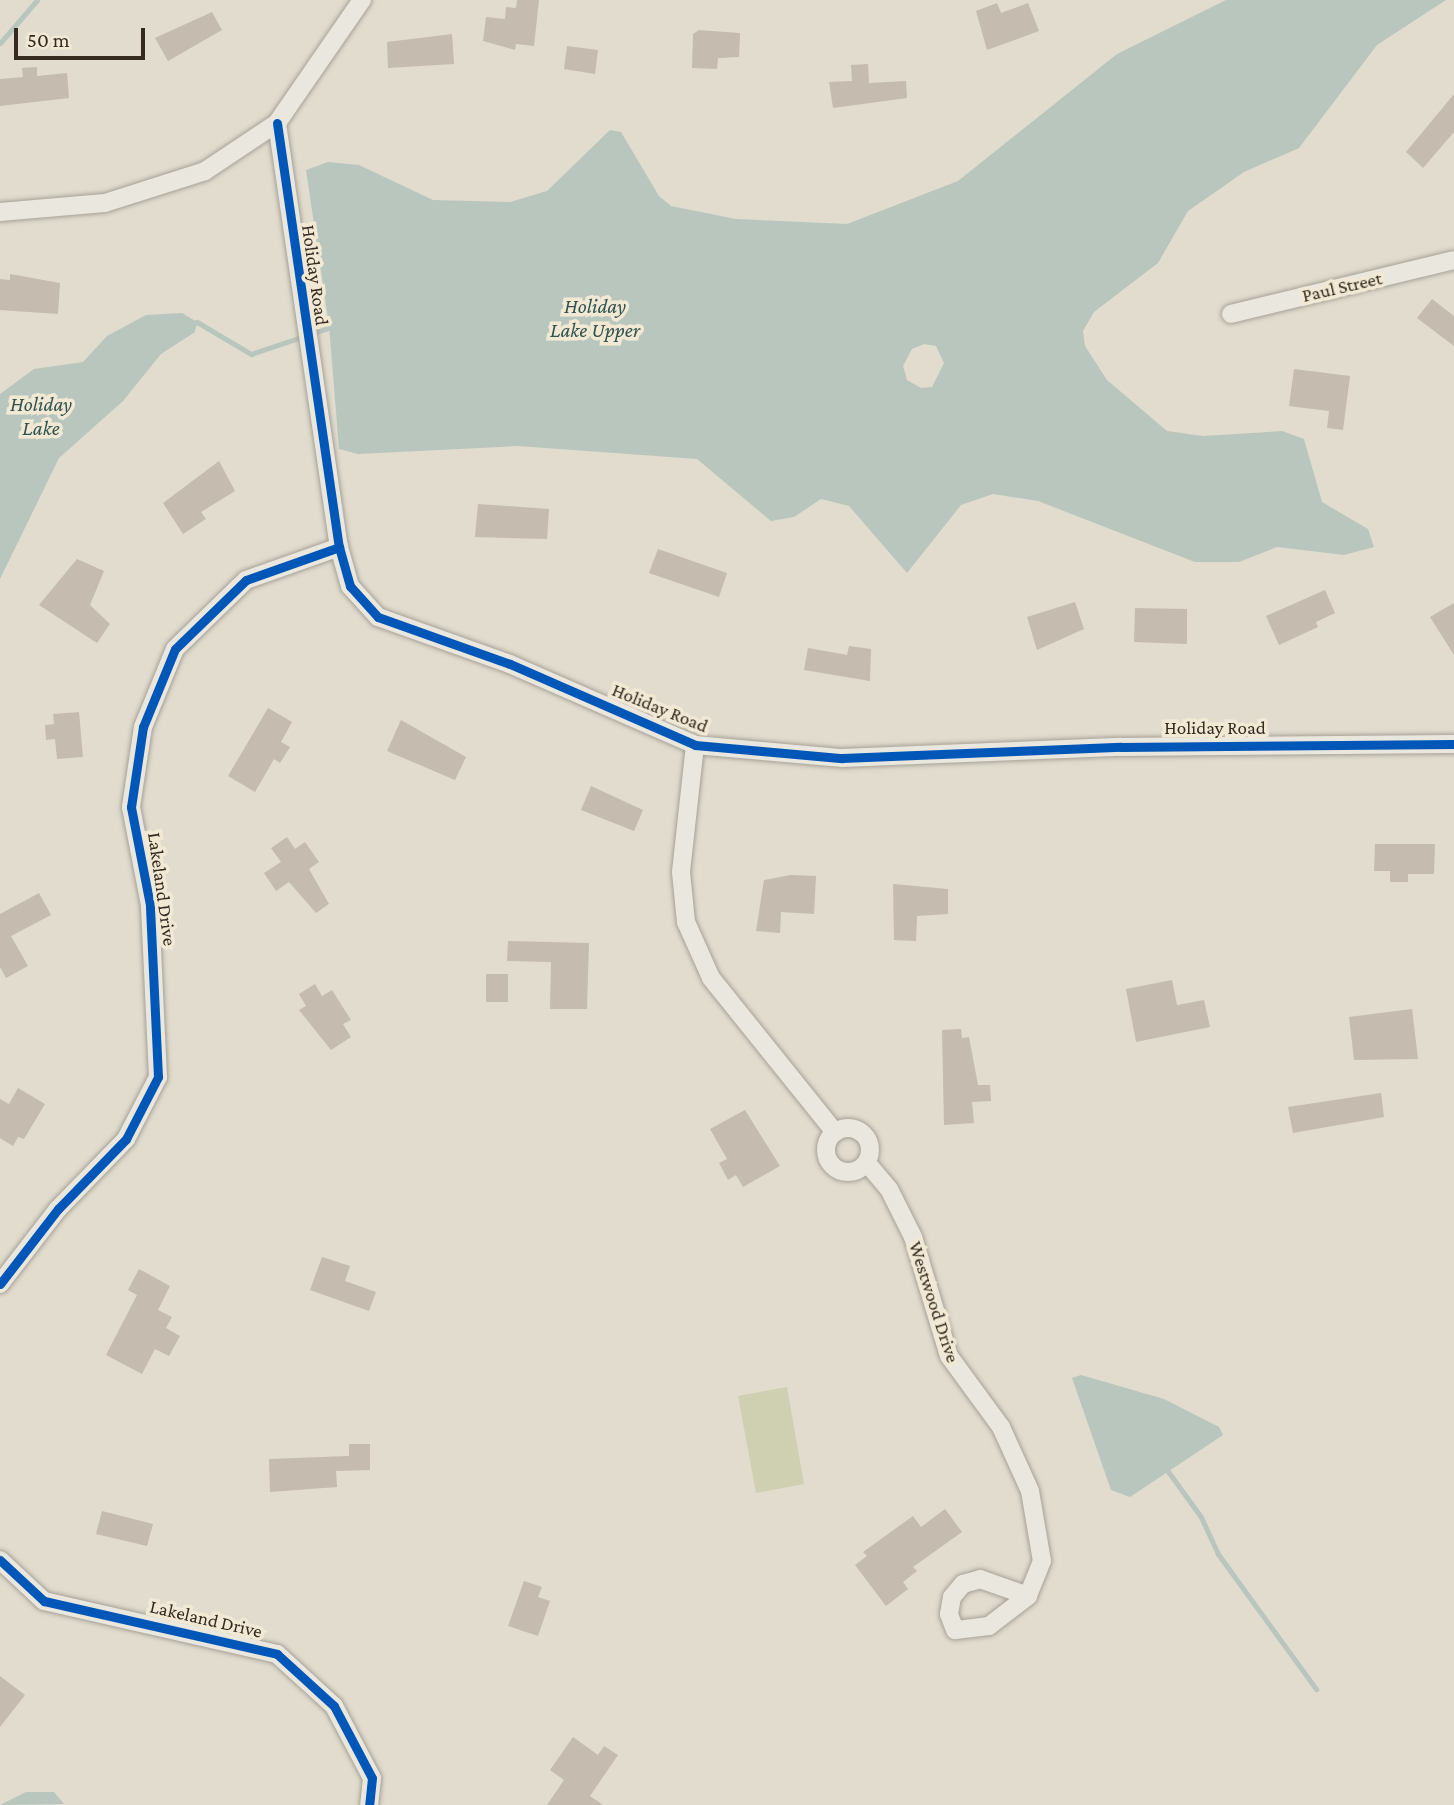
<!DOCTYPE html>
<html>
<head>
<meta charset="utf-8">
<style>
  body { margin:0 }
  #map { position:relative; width:1454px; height:1805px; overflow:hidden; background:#e1dcce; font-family:"Crimson Pro",serif }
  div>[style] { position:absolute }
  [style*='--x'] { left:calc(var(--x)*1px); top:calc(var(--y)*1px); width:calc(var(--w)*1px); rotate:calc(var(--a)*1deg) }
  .green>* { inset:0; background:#cfd0b2 }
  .water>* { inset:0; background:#b8c6be }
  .stream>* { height:5px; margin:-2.5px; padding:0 2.5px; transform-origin:2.5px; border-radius:2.5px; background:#b8c6be }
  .building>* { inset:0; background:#c5bbaf }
  .roads { filter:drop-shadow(0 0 2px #a7a197) drop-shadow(0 0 2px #a7a197) }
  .minor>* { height:18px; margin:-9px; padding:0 9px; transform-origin:9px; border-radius:9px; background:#eae7de }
  .minor>.ring { margin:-9px; padding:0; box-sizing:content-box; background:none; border:18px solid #eae7de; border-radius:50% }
  .cycleway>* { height:9px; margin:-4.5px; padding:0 4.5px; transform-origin:4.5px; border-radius:4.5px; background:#0057b8 }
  span { translate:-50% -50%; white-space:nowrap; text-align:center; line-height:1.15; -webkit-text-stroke:7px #f2e9d5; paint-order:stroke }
  .street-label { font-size:19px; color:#352a20 }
  .water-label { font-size:21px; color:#315351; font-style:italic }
  .scale { position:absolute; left:14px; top:28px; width:131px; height:32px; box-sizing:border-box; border:4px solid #352a20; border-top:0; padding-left:9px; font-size:21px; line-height:24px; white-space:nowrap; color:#352a20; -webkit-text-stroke:5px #f2e9d5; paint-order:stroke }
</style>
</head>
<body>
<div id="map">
  <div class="green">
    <i style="clip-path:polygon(787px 1387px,804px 1484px,756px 1493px,738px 1396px)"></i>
  </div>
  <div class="water">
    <i style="clip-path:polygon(evenodd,1226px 0,1446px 0,1377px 45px,1299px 148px,1244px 172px,1188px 211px,1158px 263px,1094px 312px,1083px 331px,1085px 346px,1107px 380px,1167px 431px,1203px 436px,1282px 431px,1304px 439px,1322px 502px,1368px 529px,1374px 547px,1344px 555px,1277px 547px,1239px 562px,1195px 562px,1038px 501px,993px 494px,961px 505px,907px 573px,849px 506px,821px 499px,794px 517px,771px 521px,697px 459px,518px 446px,358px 454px,339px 449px,329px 325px,306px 170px,328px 162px,359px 165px,433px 200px,510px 202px,547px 191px,610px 130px,621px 132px,659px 196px,671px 206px,736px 219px,847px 224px,958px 181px,1117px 54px,1226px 0,924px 344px,936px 346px,944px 363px,932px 387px,921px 388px,907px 380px,903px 366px,912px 349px,924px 344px)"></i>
    <i style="clip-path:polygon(182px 313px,197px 322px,195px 332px,161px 354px,123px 401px,59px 458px,0 579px,0 394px,34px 369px,83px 362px,107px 336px,146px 315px)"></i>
    <i style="clip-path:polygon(1081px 1375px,1164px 1399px,1219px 1427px,1223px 1435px,1130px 1497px,1111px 1490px,1072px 1378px)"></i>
    <i style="clip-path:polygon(26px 1792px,54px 1792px,64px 1804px,0 1805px)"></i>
  </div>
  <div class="stream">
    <i style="--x:0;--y:43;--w:57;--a:-49.3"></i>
    <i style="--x:191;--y:324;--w:6;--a:-18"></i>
    <i style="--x:197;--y:322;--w:63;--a:30.7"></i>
    <i style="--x:251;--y:354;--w:88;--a:-18.6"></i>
    <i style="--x:1167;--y:1470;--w:58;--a:54.1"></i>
    <i style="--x:1201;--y:1517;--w:41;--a:65.3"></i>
    <i style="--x:1218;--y:1554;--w:167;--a:54"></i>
  </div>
  <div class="building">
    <i style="clip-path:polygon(517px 0,539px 0,534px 46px,516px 44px,515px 50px,483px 41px,486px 17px,505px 19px,506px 7px,516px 8px)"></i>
    <i style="clip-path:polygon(997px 3px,1001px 13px,1028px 3px,1039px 31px,987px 50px,976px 11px)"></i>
    <i style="clip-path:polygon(212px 12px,222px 30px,168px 61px,155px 38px)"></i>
    <i style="clip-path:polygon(699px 30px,740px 33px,739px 57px,718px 58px,717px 69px,692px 68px,693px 34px)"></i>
    <i style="clip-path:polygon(452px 34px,454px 64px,388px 68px,387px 42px)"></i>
    <i style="clip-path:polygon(567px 46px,598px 50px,595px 74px,564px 69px)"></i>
    <i style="clip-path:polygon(868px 64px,869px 83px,906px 81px,907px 98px,833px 108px,829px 82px,852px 81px,851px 65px)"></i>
    <i style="clip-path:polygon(37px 67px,37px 76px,67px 73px,69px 98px,0 106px,0 79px,23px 77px,22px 68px)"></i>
    <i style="clip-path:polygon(1454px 94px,1454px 132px,1423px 168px,1406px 152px)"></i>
    <i style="clip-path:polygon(10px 274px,60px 283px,58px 314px,0 310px,0 279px,10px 280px)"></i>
    <i style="clip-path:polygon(1432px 299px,1454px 316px,1454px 346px,1417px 318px)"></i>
    <i style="clip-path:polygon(1294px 369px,1350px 376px,1343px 430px,1327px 428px,1329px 411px,1289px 406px)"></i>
    <i style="clip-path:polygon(219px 461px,235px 491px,201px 512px,206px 519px,183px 534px,163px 503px)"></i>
    <i style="clip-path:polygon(478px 504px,549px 509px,547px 539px,475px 537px)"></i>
    <i style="clip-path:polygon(658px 549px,727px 573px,719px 597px,649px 573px)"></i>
    <i style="clip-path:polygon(77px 559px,104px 571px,90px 605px,110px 624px,97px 643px,39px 605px)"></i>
    <i style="clip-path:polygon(1325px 590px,1335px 613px,1316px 622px,1318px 627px,1279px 645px,1266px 616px)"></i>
    <i style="clip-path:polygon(1075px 602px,1084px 629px,1037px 650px,1027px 617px)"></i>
    <i style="clip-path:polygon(1454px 603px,1454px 655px,1430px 617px)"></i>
    <i style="clip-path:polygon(1135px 608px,1187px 609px,1187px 644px,1134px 642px)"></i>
    <i style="clip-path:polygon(849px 646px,871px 649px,870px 681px,804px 670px,808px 648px,847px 655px)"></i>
    <i style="clip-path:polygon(268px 708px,292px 722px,281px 742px,290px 747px,280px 763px,274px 759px,255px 792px,228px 776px)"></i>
    <i style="clip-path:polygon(79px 712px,83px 757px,57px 759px,55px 739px,46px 740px,45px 725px,54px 724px,53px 714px)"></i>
    <i style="clip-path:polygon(401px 720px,466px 757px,455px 780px,387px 751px)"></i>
    <i style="clip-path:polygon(591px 786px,643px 810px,634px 831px,581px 810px)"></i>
    <i style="clip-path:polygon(287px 837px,295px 849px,305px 842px,319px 862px,309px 869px,329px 904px,316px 913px,289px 882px,276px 891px,264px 873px,281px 862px,271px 848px)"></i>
    <i style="clip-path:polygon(1375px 844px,1435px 844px,1434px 874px,1408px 874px,1408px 882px,1390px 882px,1390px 871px,1374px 871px)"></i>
    <i style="clip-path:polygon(791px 875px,816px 876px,814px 914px,781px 912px,780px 933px,756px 931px,764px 880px)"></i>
    <i style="clip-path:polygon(893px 884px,948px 889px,948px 914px,917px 916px,916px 941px,894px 940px)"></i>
    <i style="clip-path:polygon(39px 893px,51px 915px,11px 936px,28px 966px,6px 978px,0 967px,0 914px)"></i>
    <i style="clip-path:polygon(508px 941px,589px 943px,587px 1009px,550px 1009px,551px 962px,507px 961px)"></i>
    <i style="clip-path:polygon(486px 974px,508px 974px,508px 1002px,486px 1002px)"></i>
    <i style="clip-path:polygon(1172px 980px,1177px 1005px,1204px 1000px,1210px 1027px,1136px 1042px,1126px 989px)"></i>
    <i style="clip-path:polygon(315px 984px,322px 996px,332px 990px,351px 1020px,343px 1024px,351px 1037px,331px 1050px,299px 1010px,306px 1006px,299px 994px)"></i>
    <i style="clip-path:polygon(1412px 1009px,1418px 1059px,1354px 1060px,1349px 1017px)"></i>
    <i style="clip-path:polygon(961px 1029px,962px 1038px,969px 1037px,978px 1085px,990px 1085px,991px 1101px,972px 1102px,974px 1123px,944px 1125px,942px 1030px)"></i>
    <i style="clip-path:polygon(18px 1088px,45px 1104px,24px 1139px,18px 1137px,13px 1146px,0 1138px,0 1099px,9px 1104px)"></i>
    <i style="clip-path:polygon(1381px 1093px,1384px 1117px,1293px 1133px,1288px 1107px)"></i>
    <i style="clip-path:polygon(745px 1110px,780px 1166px,743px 1187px,736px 1175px,728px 1180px,719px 1163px,727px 1159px,710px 1129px)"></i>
    <i style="clip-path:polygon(322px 1257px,350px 1266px,345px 1281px,376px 1292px,369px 1311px,310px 1290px)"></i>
    <i style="clip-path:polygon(139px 1269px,170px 1286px,158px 1310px,172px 1317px,166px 1328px,180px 1336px,169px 1356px,155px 1349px,142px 1374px,106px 1355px,137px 1295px,128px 1290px)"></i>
    <i style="clip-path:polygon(349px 1444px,370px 1444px,370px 1470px,336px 1471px,337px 1487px,270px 1492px,269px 1459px,349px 1456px)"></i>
    <i style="clip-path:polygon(945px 1509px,962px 1532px,913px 1567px,917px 1571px,903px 1582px,908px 1589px,886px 1606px,855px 1565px,867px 1556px,863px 1552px,913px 1516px,921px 1527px)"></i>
    <i style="clip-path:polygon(102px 1511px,153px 1524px,147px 1546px,96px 1534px)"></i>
    <i style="clip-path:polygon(524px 1581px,542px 1587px,538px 1597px,550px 1601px,538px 1636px,508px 1626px)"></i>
    <i style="clip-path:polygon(0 1676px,25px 1695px,0 1727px)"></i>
    <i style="clip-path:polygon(573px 1737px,598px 1755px,604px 1746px,618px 1755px,590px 1796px,603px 1805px,547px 1805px,564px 1780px,550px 1770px)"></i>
  </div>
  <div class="roads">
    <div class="minor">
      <i style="--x:277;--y:123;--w:429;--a:81.7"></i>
      <i style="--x:339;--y:547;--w:41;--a:74.2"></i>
      <i style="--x:350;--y:586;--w:42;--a:47.9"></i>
      <i style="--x:378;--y:617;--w:140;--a:19.6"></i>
      <i style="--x:510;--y:664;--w:202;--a:23.6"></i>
      <i style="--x:695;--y:745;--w:148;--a:5.1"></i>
      <i style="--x:842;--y:758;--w:279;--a:-2.3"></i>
      <i style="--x:1121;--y:747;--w:333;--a:-0.5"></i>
      <i style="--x:0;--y:212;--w:105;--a:-4.9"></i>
      <i style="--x:105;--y:203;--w:105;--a:-17.7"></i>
      <i style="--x:205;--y:171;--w:87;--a:-33.7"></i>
      <i style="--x:277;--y:123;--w:150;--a:-55.4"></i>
      <i style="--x:1231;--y:314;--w:229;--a:-13.6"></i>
      <i style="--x:695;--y:745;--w:128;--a:96.3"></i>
      <i style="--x:681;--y:872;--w:50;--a:84.3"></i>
      <i style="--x:686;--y:922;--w:61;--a:65.9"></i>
      <i style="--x:711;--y:978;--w:198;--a:51.2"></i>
      <i class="ring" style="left:826px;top:1128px;width:26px;height:26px"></i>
      <i style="--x:867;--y:1163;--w:34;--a:50"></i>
      <i style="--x:889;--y:1189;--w:54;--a:63.4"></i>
      <i style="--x:913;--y:1237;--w:124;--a:73.2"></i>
      <i style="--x:949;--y:1356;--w:88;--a:53.8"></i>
      <i style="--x:1001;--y:1427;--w:70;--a:65.6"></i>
      <i style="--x:1030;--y:1491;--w:71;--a:80.3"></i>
      <i style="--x:1042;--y:1561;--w:38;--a:112"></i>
      <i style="--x:0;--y:1284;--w:95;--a:-52.3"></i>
      <i style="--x:58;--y:1209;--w:98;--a:-45.8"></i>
      <i style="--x:126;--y:1139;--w:70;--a:-62.7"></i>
      <i style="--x:158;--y:1077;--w:172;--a:-92.7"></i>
      <i style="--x:150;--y:905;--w:100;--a:-101"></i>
      <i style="--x:131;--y:807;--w:81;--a:-81.5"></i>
      <i style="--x:143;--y:727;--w:84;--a:-67.7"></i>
      <i style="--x:175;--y:649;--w:99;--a:-44.2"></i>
      <i style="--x:246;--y:580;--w:99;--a:-19.5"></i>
      <i style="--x:0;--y:1560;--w:60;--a:43"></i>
      <i style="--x:44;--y:1601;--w:239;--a:12.8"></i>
      <i style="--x:277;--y:1654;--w:77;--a:42.4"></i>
      <i style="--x:334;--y:1706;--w:81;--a:62.2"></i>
      <i style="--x:372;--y:1778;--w:27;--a:96"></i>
      <i style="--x:980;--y:1579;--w:51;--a:19.5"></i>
      <i style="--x:1028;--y:1596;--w:49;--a:142.4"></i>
      <i style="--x:989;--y:1626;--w:34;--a:173"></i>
      <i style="--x:955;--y:1630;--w:17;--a:-111"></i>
      <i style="--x:949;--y:1614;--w:17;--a:-80"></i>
      <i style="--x:952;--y:1597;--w:17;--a:-50"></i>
      <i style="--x:963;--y:1584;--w:18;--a:-16"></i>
    </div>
  </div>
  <div class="cycleway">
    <i style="--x:277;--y:123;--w:429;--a:81.7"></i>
    <i style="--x:339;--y:547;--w:41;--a:74.2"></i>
    <i style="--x:350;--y:586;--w:42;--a:47.9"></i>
    <i style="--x:378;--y:617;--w:140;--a:19.6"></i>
    <i style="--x:510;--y:664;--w:202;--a:23.6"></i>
    <i style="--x:695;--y:745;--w:148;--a:5.1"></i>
    <i style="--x:842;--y:758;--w:279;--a:-2.3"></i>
    <i style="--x:1121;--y:747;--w:333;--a:-0.5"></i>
    <i style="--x:0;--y:1284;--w:95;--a:-52.3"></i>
    <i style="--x:58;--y:1209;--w:98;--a:-45.8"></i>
    <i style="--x:126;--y:1139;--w:70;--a:-62.7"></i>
    <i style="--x:158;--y:1077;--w:172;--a:-92.7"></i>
    <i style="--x:150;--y:905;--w:100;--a:-101"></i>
    <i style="--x:131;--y:807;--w:81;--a:-81.5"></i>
    <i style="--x:143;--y:727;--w:84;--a:-67.7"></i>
    <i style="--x:175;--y:649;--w:99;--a:-44.2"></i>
    <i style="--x:246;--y:580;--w:99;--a:-19.5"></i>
    <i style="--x:0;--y:1560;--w:60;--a:43"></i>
    <i style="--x:44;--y:1601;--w:239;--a:12.8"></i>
    <i style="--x:277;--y:1654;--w:77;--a:42.4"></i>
    <i style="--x:334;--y:1706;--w:81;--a:62.2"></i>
    <i style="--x:372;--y:1778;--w:27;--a:96"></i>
  </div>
  <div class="street-label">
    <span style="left:315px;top:275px;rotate:82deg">Holiday Road</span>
    <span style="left:1342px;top:287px;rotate:-13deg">Paul Street</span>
    <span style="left:660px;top:708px;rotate:22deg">Holiday Road</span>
    <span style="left:1215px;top:728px">Holiday Road</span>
    <span style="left:162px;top:889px;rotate:82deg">Lakeland Drive</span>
    <span style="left:934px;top:1302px;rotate:72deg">Westwood Drive</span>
    <span style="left:206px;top:1619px;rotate:13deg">Lakeland Drive</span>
  </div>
  <div class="water-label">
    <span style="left:595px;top:318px">Holiday<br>Lake Upper</span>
    <span style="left:41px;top:416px">Holiday<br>Lake</span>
  </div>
  <div class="scale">50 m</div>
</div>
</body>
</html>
